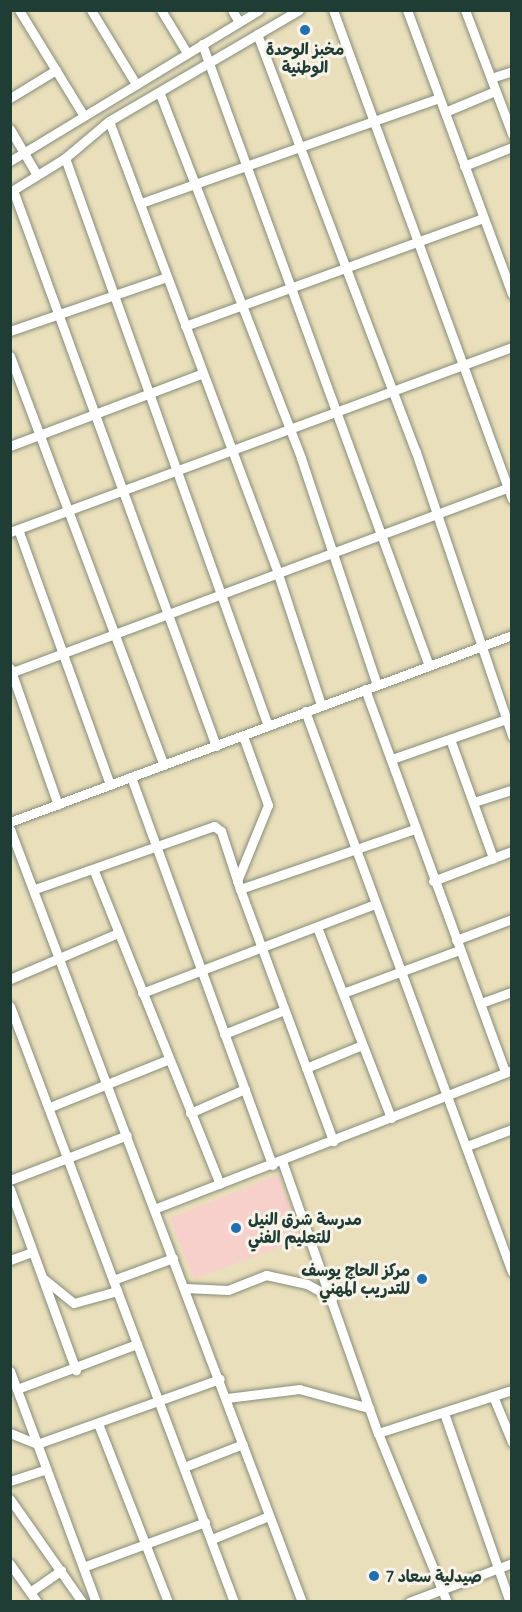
<!DOCTYPE html>
<html>
<head>
<meta charset="utf-8">
<style>
  body { margin:0 }
  #map { position:relative; width:522px; height:1612px; overflow:hidden; background:#eadfbb; font-family:Delius,"Playpen Sans Arabic",sans-serif }
  div>[style] { position:absolute }
  [style*='--x'] { left:calc(var(--x)*1px); top:calc(var(--y)*1px); width:calc(var(--w)*1px); rotate:calc(var(--a)*1deg) }
  .built>* { inset:0; background:#f7d0cb }
  .roads { filter:drop-shadow(0 0 2px #848e78) drop-shadow(0 0 2px #848e78) }
  .minor>* { height:9px; margin:-4.5px; padding:0 4.5px; transform-origin:4.5px; border-radius:4.5px; background:#fff }
  .dots>* { width:16px; height:16px; translate:-50% -50%; box-sizing:border-box; border:3px solid #f7f3e8; border-radius:50% }
  span { translate:-50% -50%; white-space:nowrap; text-align:center; line-height:1.15; -webkit-text-stroke:6px #f7f3e8; paint-order:stroke }
  .poi-label { font-size:16px; color:#1f3d34; font-weight:700 }
  .left { translate:0 -50%; text-align:left }
  .right { translate:-100% -50%; text-align:right }
  .frame { position:absolute; inset:0; border:12px solid #1f3d34; pointer-events:none }
</style>
</head>
<body>
<div id="map">
  <div class="built">
    <i style="clip-path:polygon(278px 1175px,302px 1239px,194px 1279px,170px 1218px)"></i>
  </div>
  <div class="roads">
    <div class="minor">
      <i style="--x:19;--y:10;--w:124;--a:58.5"></i>
      <i style="--x:91;--y:10;--w:87;--a:58.7"></i>
      <i style="--x:161;--y:10;--w:50;--a:58.8"></i>
      <i style="--x:232;--y:10;--w:14;--a:60"></i>
      <i style="--x:333;--y:10;--w:521;--a:69.89"></i>
      <i style="--x:407;--y:10;--w:303;--a:69.7"></i>
      <i style="--x:465;--y:10;--w:133;--a:69.2"></i>
      <i style="--x:257;--y:34;--w:447;--a:69.2"></i>
      <i style="--x:416;--y:452;--w:300;--a:71.3"></i>
      <i style="--x:202;--y:44;--w:662;--a:69.95"></i>
      <i style="--x:491;--y:78;--w:22;--a:-18"></i>
      <i style="--x:160;--y:94;--w:390;--a:68.8"></i>
      <i style="--x:301;--y:458;--w:239;--a:71.5"></i>
      <i style="--x:10;--y:98;--w:54;--a:-31.3"></i>
      <i style="--x:445;--y:112;--w:54;--a:-22.8"></i>
      <i style="--x:109;--y:121;--w:483;--a:69.5"></i>
      <i style="--x:278;--y:574;--w:138;--a:71.8"></i>
      <i style="--x:10;--y:129;--w:53;--a:59.6"></i>
      <i style="--x:65;--y:158;--w:603;--a:70.33"></i>
      <i style="--x:10;--y:161;--w:291;--a:-31.2"></i>
      <i style="--x:464;--y:166;--w:52;--a:-21.6"></i>
      <i style="--x:13;--y:190;--w:592;--a:69.94"></i>
      <i style="--x:10;--y:192;--w:65;--a:-31.7"></i>
      <i style="--x:65;--y:158;--w:57;--a:-40.1"></i>
      <i style="--x:109;--y:121;--w:220;--a:-30.3"></i>
      <i style="--x:141;--y:203;--w:316;--a:-19.4"></i>
      <i style="--x:185;--y:326;--w:317;--a:-19.9"></i>
      <i style="--x:10;--y:331;--w:166;--a:-19"></i>
      <i style="--x:10;--y:356;--w:437;--a:69.4"></i>
      <i style="--x:10;--y:446;--w:206;--a:-20.7"></i>
      <i style="--x:18;--y:529;--w:272;--a:70.2"></i>
      <i style="--x:10;--y:532;--w:535;--a:-20.23"></i>
      <i style="--x:10;--y:668;--w:145;--a:70.7"></i>
      <i style="--x:10;--y:673;--w:536;--a:-20.43"></i>
      <i style="--x:365;--y:689;--w:408;--a:69.9"></i>
      <i style="--x:305;--y:711;--w:598;--a:69.75"></i>
      <i style="--x:450;--y:739;--w:127;--a:70.1"></i>
      <i style="--x:392;--y:759;--w:121;--a:-19.3"></i>
      <i style="--x:131;--y:777;--w:413;--a:70"></i>
      <i style="--x:474;--y:802;--w:40;--a:-18"></i>
      <i style="--x:10;--y:822;--w:536;--a:-20.43"></i>
      <i style="--x:10;--y:829;--w:826;--a:69.31"></i>
      <i style="--x:94;--y:871;--w:337;--a:68.1"></i>
      <i style="--x:237;--y:881;--w:82;--a:-67.8"></i>
      <i style="--x:268;--y:805;--w:73;--a:-109.9"></i>
      <i style="--x:433;--y:881;--w:85;--a:-20.8"></i>
      <i style="--x:35;--y:889;--w:190;--a:-19.4"></i>
      <i style="--x:214;--y:826;--w:9;--a:36"></i>
      <i style="--x:221;--y:831;--w:61;--a:71.9"></i>
      <i style="--x:240;--y:889;--w:184;--a:-19"></i>
      <i style="--x:240;--y:889;--w:269;--a:69.7"></i>
      <i style="--x:317;--y:927;--w:205;--a:68.8"></i>
      <i style="--x:456;--y:940;--w:60;--a:-20.6"></i>
      <i style="--x:10;--y:979;--w:117;--a:-23.1"></i>
      <i style="--x:142;--y:993;--w:247;--a:-20.9"></i>
      <i style="--x:343;--y:993;--w:124;--a:-20.3"></i>
      <i style="--x:481;--y:1003;--w:33;--a:-20"></i>
      <i style="--x:10;--y:1006;--w:637;--a:69.4"></i>
      <i style="--x:224;--y:1034;--w:62;--a:-21.6"></i>
      <i style="--x:306;--y:1068;--w:61;--a:-22.3"></i>
      <i style="--x:50;--y:1107;--w:126;--a:-21.9"></i>
      <i style="--x:190;--y:1113;--w:60;--a:-23.6"></i>
      <i style="--x:467;--y:1146;--w:48;--a:-20.7"></i>
      <i style="--x:282;--y:1161;--w:288;--a:70.6"></i>
      <i style="--x:378;--y:1433;--w:183;--a:67.8"></i>
      <i style="--x:10;--y:1180;--w:125;--a:-21"></i>
      <i style="--x:10;--y:1189;--w:193;--a:70"></i>
      <i style="--x:154;--y:1209;--w:384;--a:-21.2"></i>
      <i style="--x:10;--y:1260;--w:23;--a:-20"></i>
      <i style="--x:44;--y:1279;--w:38;--a:39"></i>
      <i style="--x:74;--y:1303;--w:45;--a:-15.6"></i>
      <i style="--x:113;--y:1280;--w:64;--a:-20.1"></i>
      <i style="--x:185;--y:1288;--w:43;--a:2.7"></i>
      <i style="--x:228;--y:1290;--w:41;--a:-21.5"></i>
      <i style="--x:266;--y:1275;--w:42;--a:12.4"></i>
      <i style="--x:307;--y:1284;--w:29;--a:29"></i>
      <i style="--x:10;--y:1371;--w:246;--a:69.6"></i>
      <i style="--x:17;--y:1389;--w:128;--a:-20.6"></i>
      <i style="--x:493;--y:1396;--w:50;--a:67.6"></i>
      <i style="--x:227;--y:1398;--w:73;--a:-7.1"></i>
      <i style="--x:299;--y:1389;--w:73;--a:15.2"></i>
      <i style="--x:444;--y:1413;--w:200;--a:70.8"></i>
      <i style="--x:99;--y:1426;--w:189;--a:68.6"></i>
      <i style="--x:10;--y:1433;--w:29;--a:22"></i>
      <i style="--x:37;--y:1444;--w:194;--a:-19.6"></i>
      <i style="--x:378;--y:1433;--w:141;--a:-17.8"></i>
      <i style="--x:184;--y:1467;--w:63;--a:-21.3"></i>
      <i style="--x:10;--y:1481;--w:38;--a:-18"></i>
      <i style="--x:10;--y:1499;--w:126;--a:55"></i>
      <i style="--x:212;--y:1539;--w:61;--a:-22"></i>
      <i style="--x:10;--y:1564;--w:47;--a:54.6"></i>
      <i style="--x:83;--y:1567;--w:130;--a:-20.2"></i>
      <i style="--x:30;--y:1592;--w:38;--a:-35"></i>
      <i style="--x:409;--y:1602;--w:110;--a:-20.7"></i>
    </div>
  </div>
  <div class="dots">
    <i style="left:305px;top:30px;background:#1f6fb2"></i>
    <i style="left:236px;top:1228px;background:#1f6fb2"></i>
    <i style="left:422px;top:1279px;background:#1f6fb2"></i>
    <i style="left:374px;top:1576px;background:#1f6fb2"></i>
  </div>
  <div class="poi-label">
    <span style="left:305px;top:58px">مخبز الوحدة<br>الوطنية</span>
    <span class="left" style="left:248px;top:1228px">مدرسة شرق النيل<br>للتعليم الفني</span>
    <span class="right" style="left:410px;top:1279px">مركز الحاج يوسف<br>للتدريب المهني</span>
    <span class="left" style="left:386px;top:1576px">صيدلية سعاد 7</span>
  </div>
  <div class="frame"></div>
</div>
</body>
</html>
